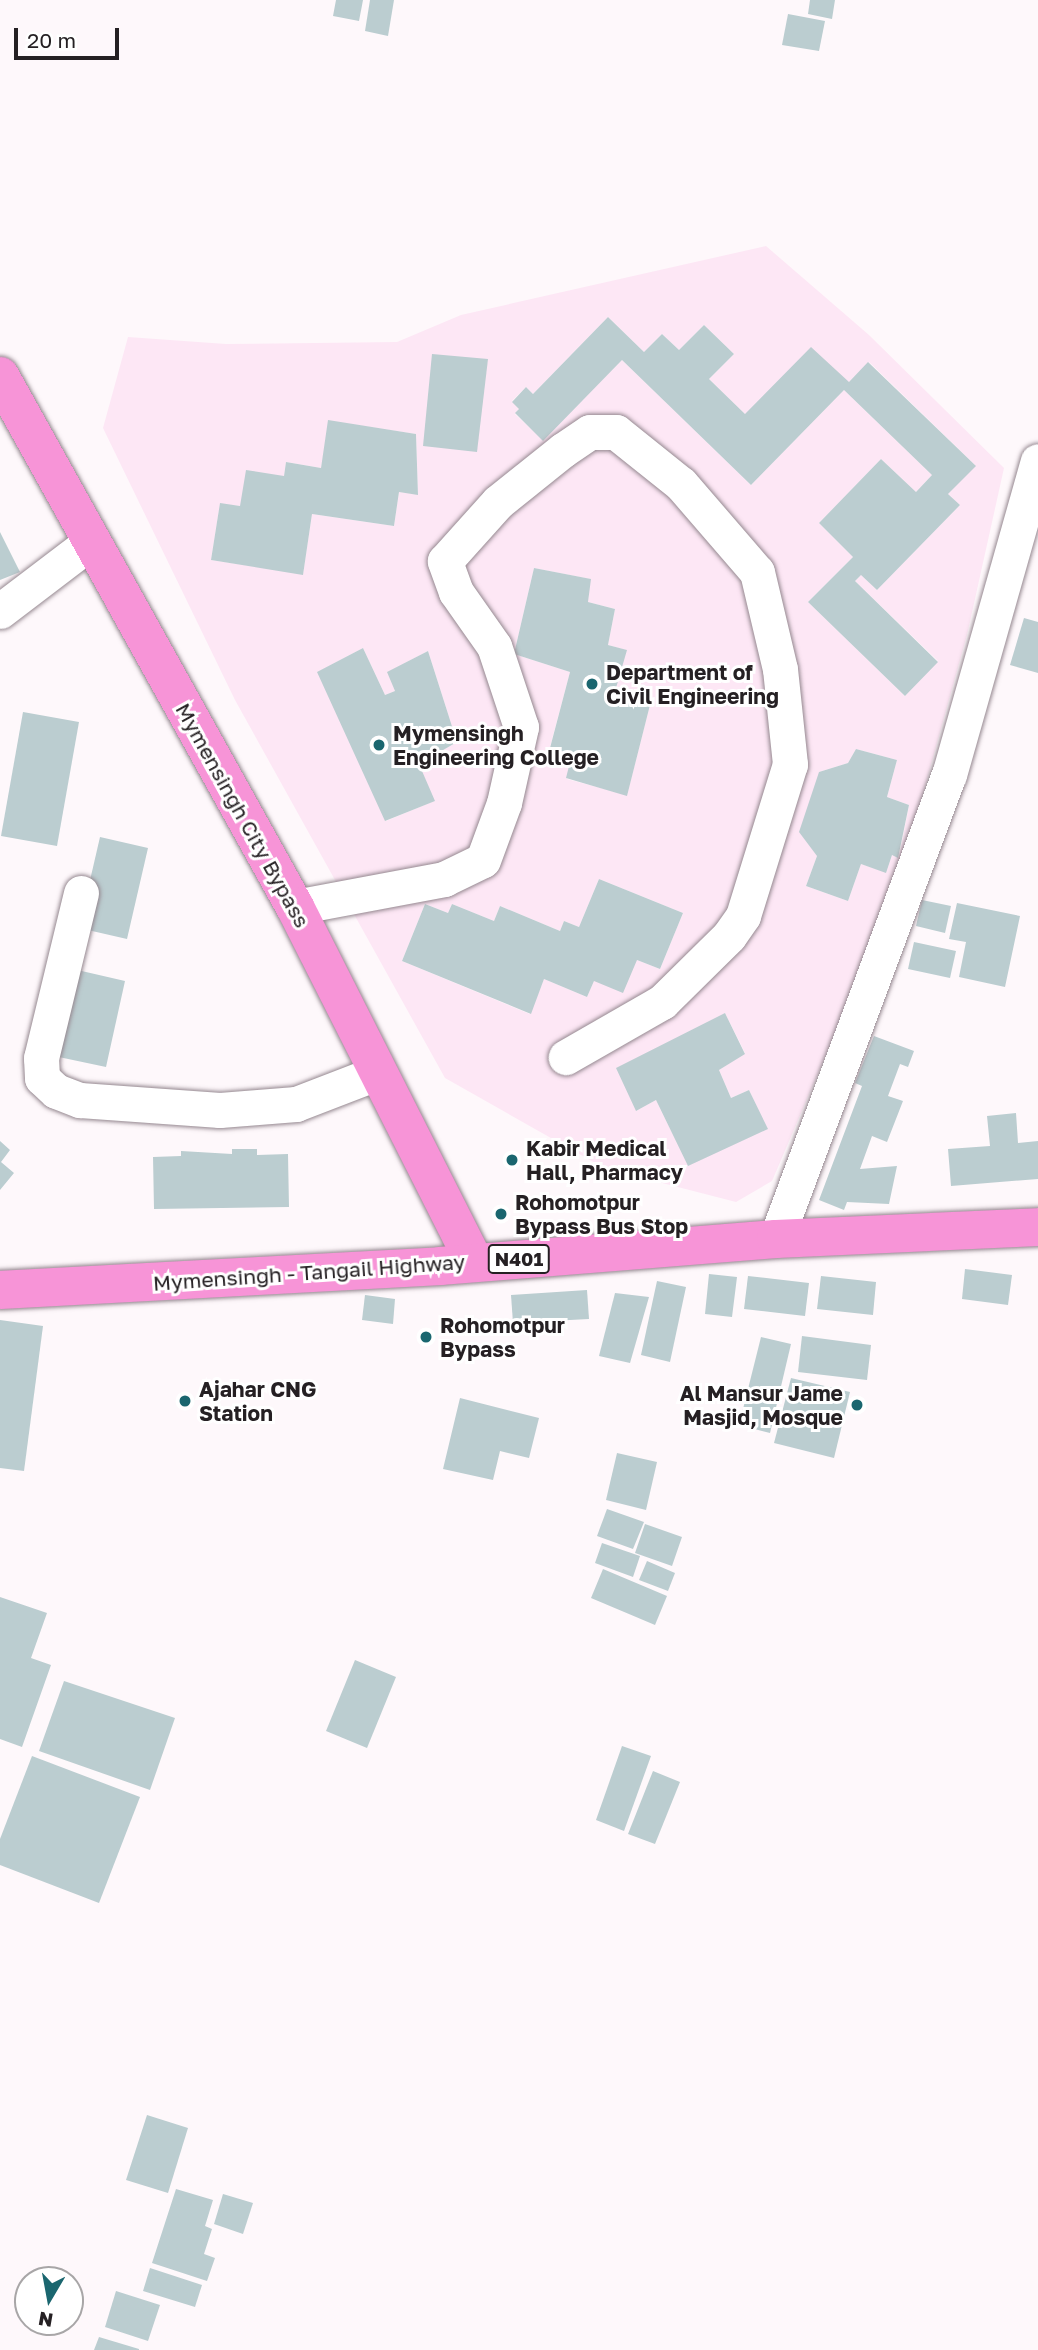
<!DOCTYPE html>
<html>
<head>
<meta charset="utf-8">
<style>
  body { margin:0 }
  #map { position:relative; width:1038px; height:2350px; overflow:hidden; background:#fef8fb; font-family:"Golos Text",sans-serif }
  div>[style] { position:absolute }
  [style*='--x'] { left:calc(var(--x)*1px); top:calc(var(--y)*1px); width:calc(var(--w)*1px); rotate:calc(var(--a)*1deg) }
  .built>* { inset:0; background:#fde7f5 }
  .building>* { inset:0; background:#bbcdd0 }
  .roads { filter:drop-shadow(0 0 2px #958890) drop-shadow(0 0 2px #958890) }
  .minor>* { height:35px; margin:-17.5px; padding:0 17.5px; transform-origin:17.5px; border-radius:17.5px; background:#fff }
  .highway>* { height:38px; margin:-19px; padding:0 19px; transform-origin:19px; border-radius:19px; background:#f794d7 }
  .dots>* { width:19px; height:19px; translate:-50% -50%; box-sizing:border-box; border:4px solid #fff; border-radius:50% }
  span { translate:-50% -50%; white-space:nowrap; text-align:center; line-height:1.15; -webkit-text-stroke:6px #fff; paint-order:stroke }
  .shield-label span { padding:2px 5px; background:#fff; border:2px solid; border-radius:5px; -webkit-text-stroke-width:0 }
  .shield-label { font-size:19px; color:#252023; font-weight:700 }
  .poi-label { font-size:21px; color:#252023; font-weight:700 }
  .left { translate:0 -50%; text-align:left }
  .right { translate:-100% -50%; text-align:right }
  .street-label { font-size:21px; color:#252023 }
  .north { position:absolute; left:14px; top:2266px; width:70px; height:70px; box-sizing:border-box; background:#fff; border:2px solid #a8a6a7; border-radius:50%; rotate:190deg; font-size:19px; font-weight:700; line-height:28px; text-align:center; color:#252023 }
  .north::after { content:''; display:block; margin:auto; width:24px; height:32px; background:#1a666f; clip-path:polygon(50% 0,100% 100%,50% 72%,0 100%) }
  .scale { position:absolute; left:14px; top:28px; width:105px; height:32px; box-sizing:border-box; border:4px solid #252023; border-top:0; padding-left:9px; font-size:21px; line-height:24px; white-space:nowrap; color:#252023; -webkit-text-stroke:5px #fff; paint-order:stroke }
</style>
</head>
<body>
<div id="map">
  <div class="built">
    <i style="clip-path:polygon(evenodd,766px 246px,869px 335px,1004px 468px,967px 635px,918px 812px,837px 1029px,772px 1181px,736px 1202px,604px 1168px,445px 1078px,235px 700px,103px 428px,128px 337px,226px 344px,397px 342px,461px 315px,766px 246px,608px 317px,644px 352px,662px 334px,679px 350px,704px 325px,734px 354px,709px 379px,745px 414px,849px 382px,869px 362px,975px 465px,948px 494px,960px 505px,877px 590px,861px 575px,855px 581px,938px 661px,905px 696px,808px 602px,853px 557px,819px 523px,881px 459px,916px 492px,932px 475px,844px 390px,751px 485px,622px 360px,543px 440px,515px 414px,519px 409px,512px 401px,526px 387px,533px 394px,608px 317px,766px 246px,329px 421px,416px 434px,418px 494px,399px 492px,394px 526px,312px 514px,303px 574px,211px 560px,220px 504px,240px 506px,284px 476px,286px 462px,321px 468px,329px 421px,766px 246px,534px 568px,590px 579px,588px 602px,615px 609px,608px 645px,626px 650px,614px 695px,650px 705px,627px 795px,567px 779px,572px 754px,550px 747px,570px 672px,514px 654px,534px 568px,766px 246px,363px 648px,385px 695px,395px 691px,388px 672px,428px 651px,457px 742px,419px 764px,434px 801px,386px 821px,318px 672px,363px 648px,766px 246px,856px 749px,897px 760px,887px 797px,909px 805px,899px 857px,892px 855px,886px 872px,861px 864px,848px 901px,806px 886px,817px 856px,819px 772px,848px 763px,856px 749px,766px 246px,599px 879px,683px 913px,660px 969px,637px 960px,594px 981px,587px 997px,544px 979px,530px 1014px,402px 961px,425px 904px,448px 913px,452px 904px,494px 921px,500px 906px,560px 931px,564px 921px,579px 927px,599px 879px,766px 246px,725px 1013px,745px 1053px,719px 1070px,731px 1098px,749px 1090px,767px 1129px,688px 1165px,656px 1100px,636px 1111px,725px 1013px)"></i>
  </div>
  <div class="building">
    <i style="clip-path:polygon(336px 0,363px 0,359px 21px,333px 16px)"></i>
    <i style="clip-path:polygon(370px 0,394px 0,388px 36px,365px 31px)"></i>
    <i style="clip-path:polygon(810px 0,835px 0,832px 19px,808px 14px)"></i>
    <i style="clip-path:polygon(788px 14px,825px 21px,819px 51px,782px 45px)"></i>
    <i style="clip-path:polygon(608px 317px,644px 352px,662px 334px,679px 350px,704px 325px,734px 354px,709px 379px,745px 414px,811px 347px,849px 382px,868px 362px,976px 466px,948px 494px,960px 505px,877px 590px,861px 575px,855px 581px,938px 662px,905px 696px,808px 602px,853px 557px,819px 523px,881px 459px,916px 492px,932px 475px,844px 390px,751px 485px,622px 360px,543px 441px,515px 413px,519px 409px,512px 402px,526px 387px,533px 394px)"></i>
    <i style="clip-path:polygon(432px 354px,488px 359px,477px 452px,423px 446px)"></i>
    <i style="clip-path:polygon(328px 420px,416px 434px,418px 495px,399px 492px,394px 526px,312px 514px,303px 575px,211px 560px,220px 503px,240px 506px,246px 470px,284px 476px,286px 462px,321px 468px)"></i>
    <i style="clip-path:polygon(0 532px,20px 572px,0 580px)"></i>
    <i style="clip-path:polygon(534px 568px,591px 579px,588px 602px,615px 609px,608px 645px,627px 650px,614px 695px,650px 705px,627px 796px,566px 778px,572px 754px,550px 748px,570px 672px,514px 654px)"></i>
    <i style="clip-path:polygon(1024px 618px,1038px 622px,1038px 673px,1010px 665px)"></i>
    <i style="clip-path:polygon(363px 648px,385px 695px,395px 691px,387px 672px,428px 651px,457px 742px,419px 764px,435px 801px,385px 821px,317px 672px)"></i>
    <i style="clip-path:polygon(23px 712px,79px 722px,57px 846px,1px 836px)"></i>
    <i style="clip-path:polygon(856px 749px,897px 760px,887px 797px,909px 805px,898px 858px,892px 855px,886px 873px,861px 864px,848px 901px,806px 886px,817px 856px,799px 832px,819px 772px,848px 763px)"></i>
    <i style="clip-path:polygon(100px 837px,148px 848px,127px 939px,79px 928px)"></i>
    <i style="clip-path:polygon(599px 879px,683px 913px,660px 969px,637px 960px,623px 993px,594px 981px,587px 997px,544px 979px,531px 1014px,402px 961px,425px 904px,448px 913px,452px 904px,494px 921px,500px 906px,560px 931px,564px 921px,579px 927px)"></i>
    <i style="clip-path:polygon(922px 900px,951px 906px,945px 933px,916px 926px)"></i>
    <i style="clip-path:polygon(957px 903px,1020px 916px,1005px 987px,959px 977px,966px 942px,949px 939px)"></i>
    <i style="clip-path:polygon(914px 942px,956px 951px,950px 978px,908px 969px)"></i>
    <i style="clip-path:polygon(73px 969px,125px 981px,106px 1067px,54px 1056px)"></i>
    <i style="clip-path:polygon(725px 1013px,745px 1054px,719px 1070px,731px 1098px,749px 1090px,768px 1129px,688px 1166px,656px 1100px,636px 1111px,616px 1068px)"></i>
    <i style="clip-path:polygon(874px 1036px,914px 1051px,908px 1067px,900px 1064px,888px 1096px,903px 1101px,887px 1142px,872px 1136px,860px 1169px,897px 1166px,889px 1204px,847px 1202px,844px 1210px,819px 1200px,862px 1086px,855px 1083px)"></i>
    <i style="clip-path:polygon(1016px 1113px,1018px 1143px,1038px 1141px,1038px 1179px,951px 1186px,948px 1149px,990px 1146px,987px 1116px)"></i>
    <i style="clip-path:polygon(0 1141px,10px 1150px,1px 1162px,14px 1173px,0 1190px)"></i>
    <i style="clip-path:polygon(232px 1149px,257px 1149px,257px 1155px,288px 1154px,289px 1207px,154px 1209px,153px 1157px,181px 1156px,181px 1151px,232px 1154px)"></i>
    <i style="clip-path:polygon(965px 1269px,1012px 1275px,1008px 1305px,962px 1299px)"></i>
    <i style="clip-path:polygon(709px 1274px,737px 1277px,732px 1317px,705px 1314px)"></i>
    <i style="clip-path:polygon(748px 1276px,809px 1283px,805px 1316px,744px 1309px)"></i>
    <i style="clip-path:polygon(821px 1276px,876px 1282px,873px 1315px,817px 1309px)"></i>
    <i style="clip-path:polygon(657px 1281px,686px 1287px,670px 1362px,641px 1355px)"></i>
    <i style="clip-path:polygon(587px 1290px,589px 1319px,513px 1323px,511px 1295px)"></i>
    <i style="clip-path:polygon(615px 1293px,649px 1297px,630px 1363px,599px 1356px)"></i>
    <i style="clip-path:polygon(365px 1295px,395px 1299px,393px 1324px,362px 1320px)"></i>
    <i style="clip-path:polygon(0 1320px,43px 1326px,24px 1471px,0 1468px)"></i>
    <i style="clip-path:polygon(802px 1336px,871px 1345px,867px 1380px,798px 1372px)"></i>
    <i style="clip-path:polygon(761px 1337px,791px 1344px,770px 1433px,739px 1425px)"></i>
    <i style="clip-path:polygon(791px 1378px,850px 1392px,834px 1458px,774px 1443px)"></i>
    <i style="clip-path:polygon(460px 1398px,539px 1418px,529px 1458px,500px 1451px,493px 1480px,443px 1469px)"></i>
    <i style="clip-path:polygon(617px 1453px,657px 1462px,646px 1510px,606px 1500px)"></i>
    <i style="clip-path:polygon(607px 1509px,644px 1522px,633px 1549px,597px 1536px)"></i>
    <i style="clip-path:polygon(645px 1524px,682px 1537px,672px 1566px,635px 1553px)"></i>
    <i style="clip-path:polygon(602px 1543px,640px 1556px,633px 1577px,595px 1563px)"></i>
    <i style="clip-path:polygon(647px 1561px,675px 1573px,668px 1591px,639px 1580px)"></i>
    <i style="clip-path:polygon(603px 1569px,667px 1596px,655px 1625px,591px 1598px)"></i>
    <i style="clip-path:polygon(0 1597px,47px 1613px,31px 1658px,51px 1665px,22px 1747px,0 1739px)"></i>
    <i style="clip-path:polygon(355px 1660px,396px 1677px,367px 1748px,326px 1731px)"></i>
    <i style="clip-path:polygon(64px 1681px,175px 1718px,150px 1790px,39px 1751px)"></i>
    <i style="clip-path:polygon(622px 1746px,651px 1756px,624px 1831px,596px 1820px)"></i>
    <i style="clip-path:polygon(32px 1756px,140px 1797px,99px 1903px,0 1865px,0 1839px)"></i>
    <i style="clip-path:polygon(653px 1771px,680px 1782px,655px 1844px,628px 1834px)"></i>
    <i style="clip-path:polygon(147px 2115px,188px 2128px,168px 2193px,126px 2180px)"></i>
    <i style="clip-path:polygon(176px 2189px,213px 2200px,205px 2226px,212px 2229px,204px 2254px,215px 2258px,207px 2281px,152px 2263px)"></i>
    <i style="clip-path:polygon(223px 2194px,253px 2203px,243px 2234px,214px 2224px)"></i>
    <i style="clip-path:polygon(150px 2268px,202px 2285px,195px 2307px,143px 2291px)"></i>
    <i style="clip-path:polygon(116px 2291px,160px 2305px,148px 2341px,105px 2327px)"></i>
    <i style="clip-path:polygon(99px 2337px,139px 2349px,139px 2350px,94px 2350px)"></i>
  </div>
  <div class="roads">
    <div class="minor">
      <i style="--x:0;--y:611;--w:116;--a:-37.3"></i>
      <i style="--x:81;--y:893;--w:170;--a:103.6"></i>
      <i style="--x:41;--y:1058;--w:20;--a:87"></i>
      <i style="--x:42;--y:1078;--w:19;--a:43"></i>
      <i style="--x:56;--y:1091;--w:26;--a:21"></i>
      <i style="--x:80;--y:1100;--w:140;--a:4.1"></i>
      <i style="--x:220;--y:1110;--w:76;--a:-4.5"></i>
      <i style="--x:296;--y:1104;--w:89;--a:-21.1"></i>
      <i style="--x:295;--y:907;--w:152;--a:-10.6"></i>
      <i style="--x:444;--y:879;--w:43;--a:-26"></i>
      <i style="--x:483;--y:860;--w:61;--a:-69.8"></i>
      <i style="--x:504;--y:803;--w:78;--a:-77.4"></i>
      <i style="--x:521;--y:727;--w:85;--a:-108.4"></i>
      <i style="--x:494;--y:646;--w:66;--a:-125.1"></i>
      <i style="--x:456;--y:592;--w:33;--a:-110"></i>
      <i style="--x:445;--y:561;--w:79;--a:-48.1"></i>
      <i style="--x:498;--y:502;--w:83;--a:-38.7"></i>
      <i style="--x:563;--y:450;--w:32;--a:-34"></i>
      <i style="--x:590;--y:432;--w:26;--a:0"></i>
      <i style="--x:616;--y:432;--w:83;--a:38.7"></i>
      <i style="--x:681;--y:484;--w:116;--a:49.2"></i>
      <i style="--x:757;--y:572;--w:100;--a:76.7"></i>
      <i style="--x:780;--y:669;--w:96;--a:84"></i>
      <i style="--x:790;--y:764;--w:159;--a:107.2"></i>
      <i style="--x:743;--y:916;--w:24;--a:125"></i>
      <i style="--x:729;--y:936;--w:94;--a:135.4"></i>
      <i style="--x:662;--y:1002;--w:111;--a:150.2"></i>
      <i style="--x:776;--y:1239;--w:495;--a:-69.6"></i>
      <i style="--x:949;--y:775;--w:326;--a:-74.2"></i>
    </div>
    <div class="highway">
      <i style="--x:0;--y:376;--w:607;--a:60.95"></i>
      <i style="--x:295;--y:907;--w:397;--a:63.2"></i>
      <i style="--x:0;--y:1290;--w:441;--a:-3.1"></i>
      <i style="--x:440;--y:1266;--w:337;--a:-4.6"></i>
      <i style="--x:776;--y:1239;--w:262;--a:-2.6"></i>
    </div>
  </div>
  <div class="dots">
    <i style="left:592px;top:684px;background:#1a666f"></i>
    <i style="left:379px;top:745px;background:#1a666f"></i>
    <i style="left:512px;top:1160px;background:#1a666f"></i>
    <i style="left:501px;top:1214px;background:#1a666f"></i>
    <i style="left:426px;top:1337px;background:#1a666f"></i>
    <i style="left:185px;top:1401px;background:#1a666f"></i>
    <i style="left:857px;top:1405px;background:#1a666f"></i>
  </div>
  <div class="shield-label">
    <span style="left:519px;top:1259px">N401</span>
  </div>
  <div class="poi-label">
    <span class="left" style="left:606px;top:684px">Department of<br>Civil Engineering</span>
    <span class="left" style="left:393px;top:745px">Mymensingh<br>Engineering College</span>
    <span class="left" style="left:526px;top:1160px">Kabir Medical<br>Hall, Pharmacy</span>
    <span class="left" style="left:515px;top:1214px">Rohomotpur<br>Bypass Bus Stop</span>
    <span class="left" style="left:440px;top:1337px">Rohomotpur<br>Bypass</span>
    <span class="left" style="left:199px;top:1401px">Ajahar CNG<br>Station</span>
    <span class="right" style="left:843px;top:1405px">Al Mansur Jame<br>Masjid, Mosque</span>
  </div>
  <div class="street-label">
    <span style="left:243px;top:815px;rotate:61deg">Mymensingh City Bypass</span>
    <span style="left:309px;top:1272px;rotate:-4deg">Mymensingh - Tangail Highway</span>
  </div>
  <div class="north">N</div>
  <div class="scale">20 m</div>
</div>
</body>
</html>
